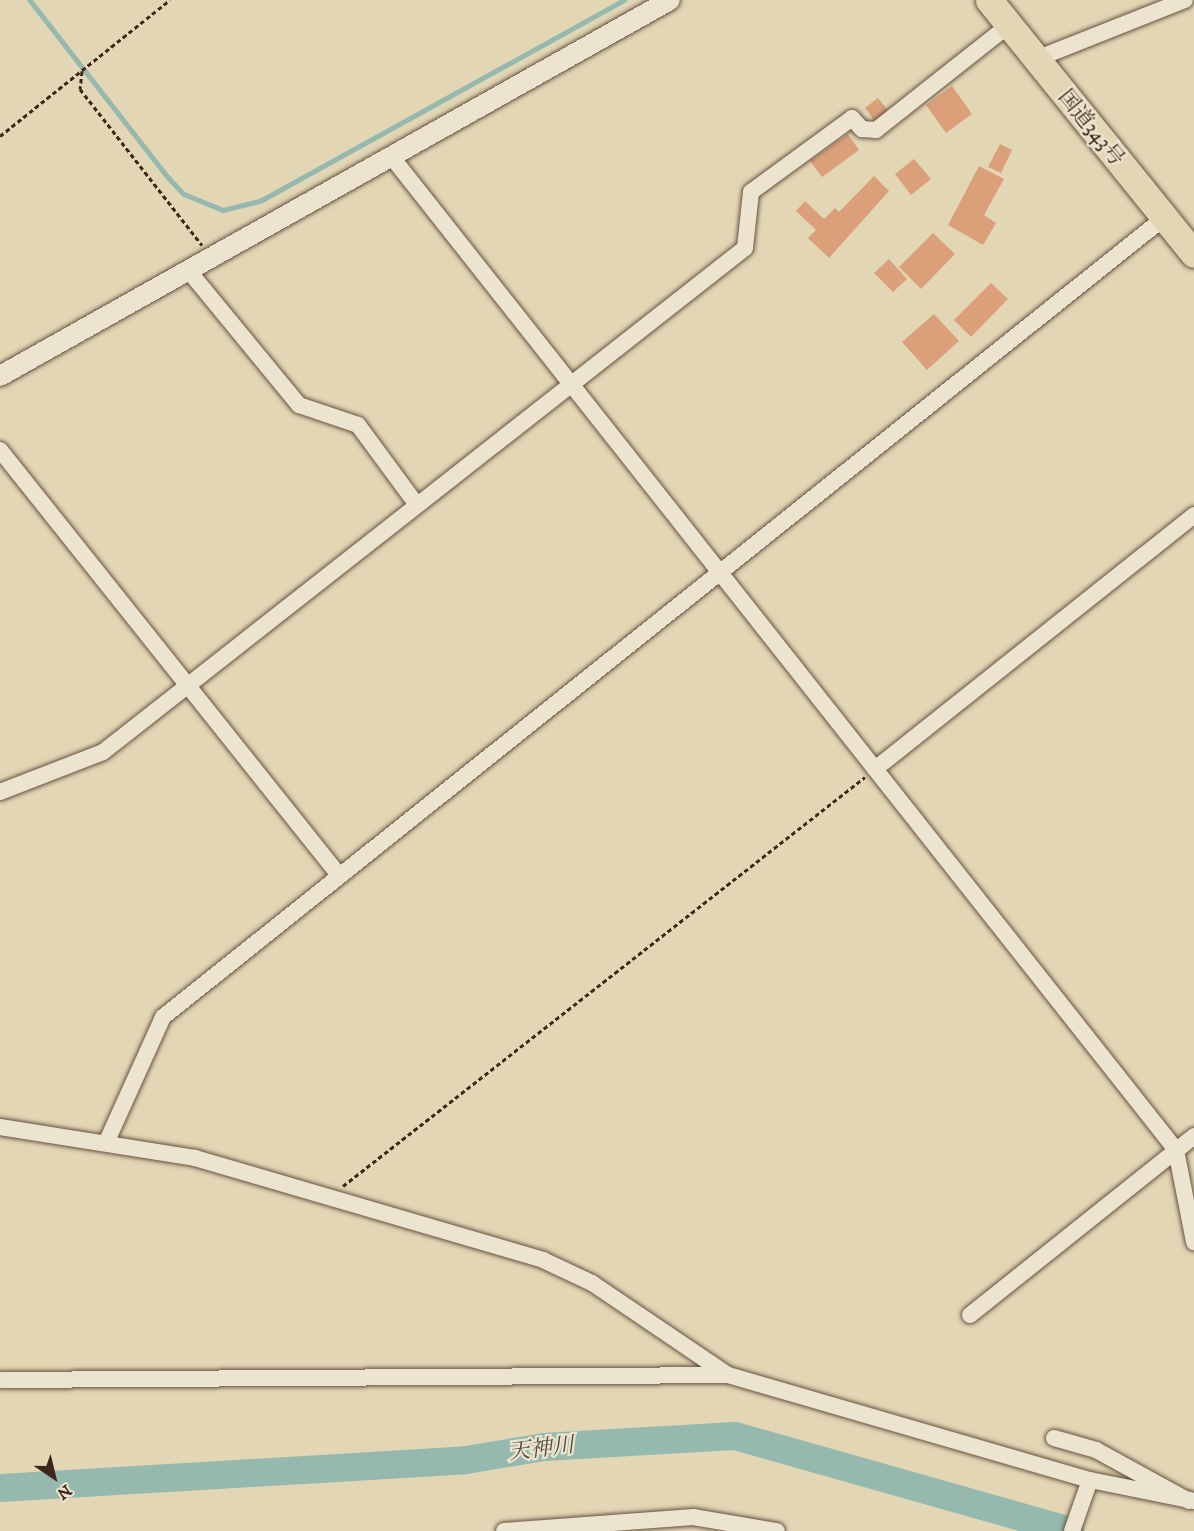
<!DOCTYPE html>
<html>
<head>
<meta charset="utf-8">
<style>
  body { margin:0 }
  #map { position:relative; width:1194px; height:1531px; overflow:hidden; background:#e2d6b5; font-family:"IM FELL DW Pica","Noto Serif JP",serif }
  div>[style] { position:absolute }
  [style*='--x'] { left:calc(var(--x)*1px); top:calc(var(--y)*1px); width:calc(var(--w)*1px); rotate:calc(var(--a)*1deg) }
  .stream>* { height:4.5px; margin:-2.25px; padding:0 2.25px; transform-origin:2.25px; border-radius:2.25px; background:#95b9ae }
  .river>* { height:28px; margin:-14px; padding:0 14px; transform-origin:14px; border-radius:14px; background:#95b9ae }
  .building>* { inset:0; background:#dba079 }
  .path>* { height:3px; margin-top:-1.5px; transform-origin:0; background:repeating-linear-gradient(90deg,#3e2619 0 4.5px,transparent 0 7.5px) }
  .roads { filter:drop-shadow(0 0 2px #675240) drop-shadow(0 0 2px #675240) }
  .minor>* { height:16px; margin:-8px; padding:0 8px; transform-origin:8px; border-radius:8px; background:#ece4cf }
  .tertiary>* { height:20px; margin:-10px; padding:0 10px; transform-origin:10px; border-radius:10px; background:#ece4cf }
  .trunk>* { height:27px; margin:-13.5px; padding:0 13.5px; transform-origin:13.5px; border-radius:13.5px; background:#e2d6b5 }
  span { translate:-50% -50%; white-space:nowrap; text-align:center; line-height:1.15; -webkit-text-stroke:4.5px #ece4cf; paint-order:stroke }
  .street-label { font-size:21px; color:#3e2619 }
  .water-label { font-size:22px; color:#544b3e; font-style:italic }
  .north { position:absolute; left:24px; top:1447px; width:60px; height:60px; -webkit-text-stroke:4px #ece4cf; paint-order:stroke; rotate:145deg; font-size:16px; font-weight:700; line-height:24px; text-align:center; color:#3e2619 }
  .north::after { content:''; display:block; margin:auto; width:21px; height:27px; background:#3e2619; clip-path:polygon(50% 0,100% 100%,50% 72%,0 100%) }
</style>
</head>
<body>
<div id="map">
  <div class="stream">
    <i style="--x:30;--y:0;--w:224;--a:52.1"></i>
    <i style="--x:168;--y:177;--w:23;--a:47"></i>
    <i style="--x:184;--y:194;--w:42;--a:22.3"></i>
    <i style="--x:223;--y:210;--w:38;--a:-14"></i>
    <i style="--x:260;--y:201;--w:416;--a:-28.9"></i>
  </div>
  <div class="river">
    <i style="--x:0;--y:1488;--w:467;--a:-3.4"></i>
    <i style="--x:466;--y:1460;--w:79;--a:-9.5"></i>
    <i style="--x:544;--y:1447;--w:191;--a:-3.3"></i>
    <i style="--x:735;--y:1436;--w:348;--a:15.8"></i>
  </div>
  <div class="building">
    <i style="clip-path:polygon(952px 86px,972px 114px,946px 133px,926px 105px)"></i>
    <i style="clip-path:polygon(878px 98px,891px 114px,877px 124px,865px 108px)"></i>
    <i style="clip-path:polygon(848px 134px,859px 150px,822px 177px,810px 161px)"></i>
    <i style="clip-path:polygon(1000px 144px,1012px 150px,1001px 173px,988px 167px)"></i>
    <i style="clip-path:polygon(914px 159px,931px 179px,911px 195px,895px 174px)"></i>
    <i style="clip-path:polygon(979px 166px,1004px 179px,984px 215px,996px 223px,983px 245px,948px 225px)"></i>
    <i style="clip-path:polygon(874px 176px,889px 191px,829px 258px,808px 238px,816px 230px,796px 211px,805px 201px,824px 219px,835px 208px,839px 212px)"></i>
    <i style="clip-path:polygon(933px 233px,955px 254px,921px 289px,899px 267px)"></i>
    <i style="clip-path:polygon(889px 259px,907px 279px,893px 292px,874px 273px)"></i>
    <i style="clip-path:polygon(991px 283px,1008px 299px,971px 337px,954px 320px)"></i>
    <i style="clip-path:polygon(934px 314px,959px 341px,927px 370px,902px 342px)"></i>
  </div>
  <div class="path">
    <i style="--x:82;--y:71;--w:18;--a:96"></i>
    <i style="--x:80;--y:89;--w:198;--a:52"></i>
    <i style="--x:0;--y:136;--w:218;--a:-38.7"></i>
    <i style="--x:343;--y:1186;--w:663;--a:-38.08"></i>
  </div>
  <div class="roads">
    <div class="minor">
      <i style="--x:1036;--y:59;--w:160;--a:-21.6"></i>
      <i style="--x:391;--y:156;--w:1267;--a:51.7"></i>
      <i style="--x:1176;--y:1150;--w:94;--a:78.9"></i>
      <i style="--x:188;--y:270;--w:175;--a:50.6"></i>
      <i style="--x:299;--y:405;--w:62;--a:18.7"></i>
      <i style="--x:358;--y:425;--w:99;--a:53.6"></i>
      <i style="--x:0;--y:450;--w:542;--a:51.44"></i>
      <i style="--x:875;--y:769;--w:408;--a:-38.5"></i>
      <i style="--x:0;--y:792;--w:110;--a:-21.2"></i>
      <i style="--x:103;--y:752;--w:816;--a:-38.13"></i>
      <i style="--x:745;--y:248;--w:56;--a:-83.9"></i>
      <i style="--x:751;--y:192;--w:125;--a:-36.2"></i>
      <i style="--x:852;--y:118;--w:15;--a:48"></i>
      <i style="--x:862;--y:129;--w:14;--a:4"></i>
      <i style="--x:876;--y:130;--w:169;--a:-38.3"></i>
      <i style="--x:0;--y:1127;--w:197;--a:9"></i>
      <i style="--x:195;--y:1158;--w:363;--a:16.3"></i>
      <i style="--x:543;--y:1260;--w:54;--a:25.1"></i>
      <i style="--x:592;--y:1283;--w:164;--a:34.1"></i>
      <i style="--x:107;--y:1141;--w:136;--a:-65.7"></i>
      <i style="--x:163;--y:1017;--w:1281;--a:-38.6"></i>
      <i style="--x:970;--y:1315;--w:287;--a:-38.6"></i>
      <i style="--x:0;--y:1380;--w:728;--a:-0.39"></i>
      <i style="--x:728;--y:1375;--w:377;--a:16.2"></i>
      <i style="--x:1090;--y:1480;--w:106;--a:11.4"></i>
      <i style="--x:1054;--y:1438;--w:44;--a:15.9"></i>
      <i style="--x:1096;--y:1450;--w:106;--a:28.7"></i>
      <i style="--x:504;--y:1531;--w:190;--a:-4.2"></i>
      <i style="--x:693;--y:1517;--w:85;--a:9.5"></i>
      <i style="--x:1072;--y:1531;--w:54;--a:-70.6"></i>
    </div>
    <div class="tertiary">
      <i style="--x:0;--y:376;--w:768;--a:-29.3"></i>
    </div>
    <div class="trunk">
      <i style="--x:989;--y:0;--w:326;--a:51.1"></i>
    </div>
  </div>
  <div class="street-label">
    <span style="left:1091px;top:128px;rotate:51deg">国道343号</span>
  </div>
  <div class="water-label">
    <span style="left:541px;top:1449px;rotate:-7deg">天神川</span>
  </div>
  <div class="north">N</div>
</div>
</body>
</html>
